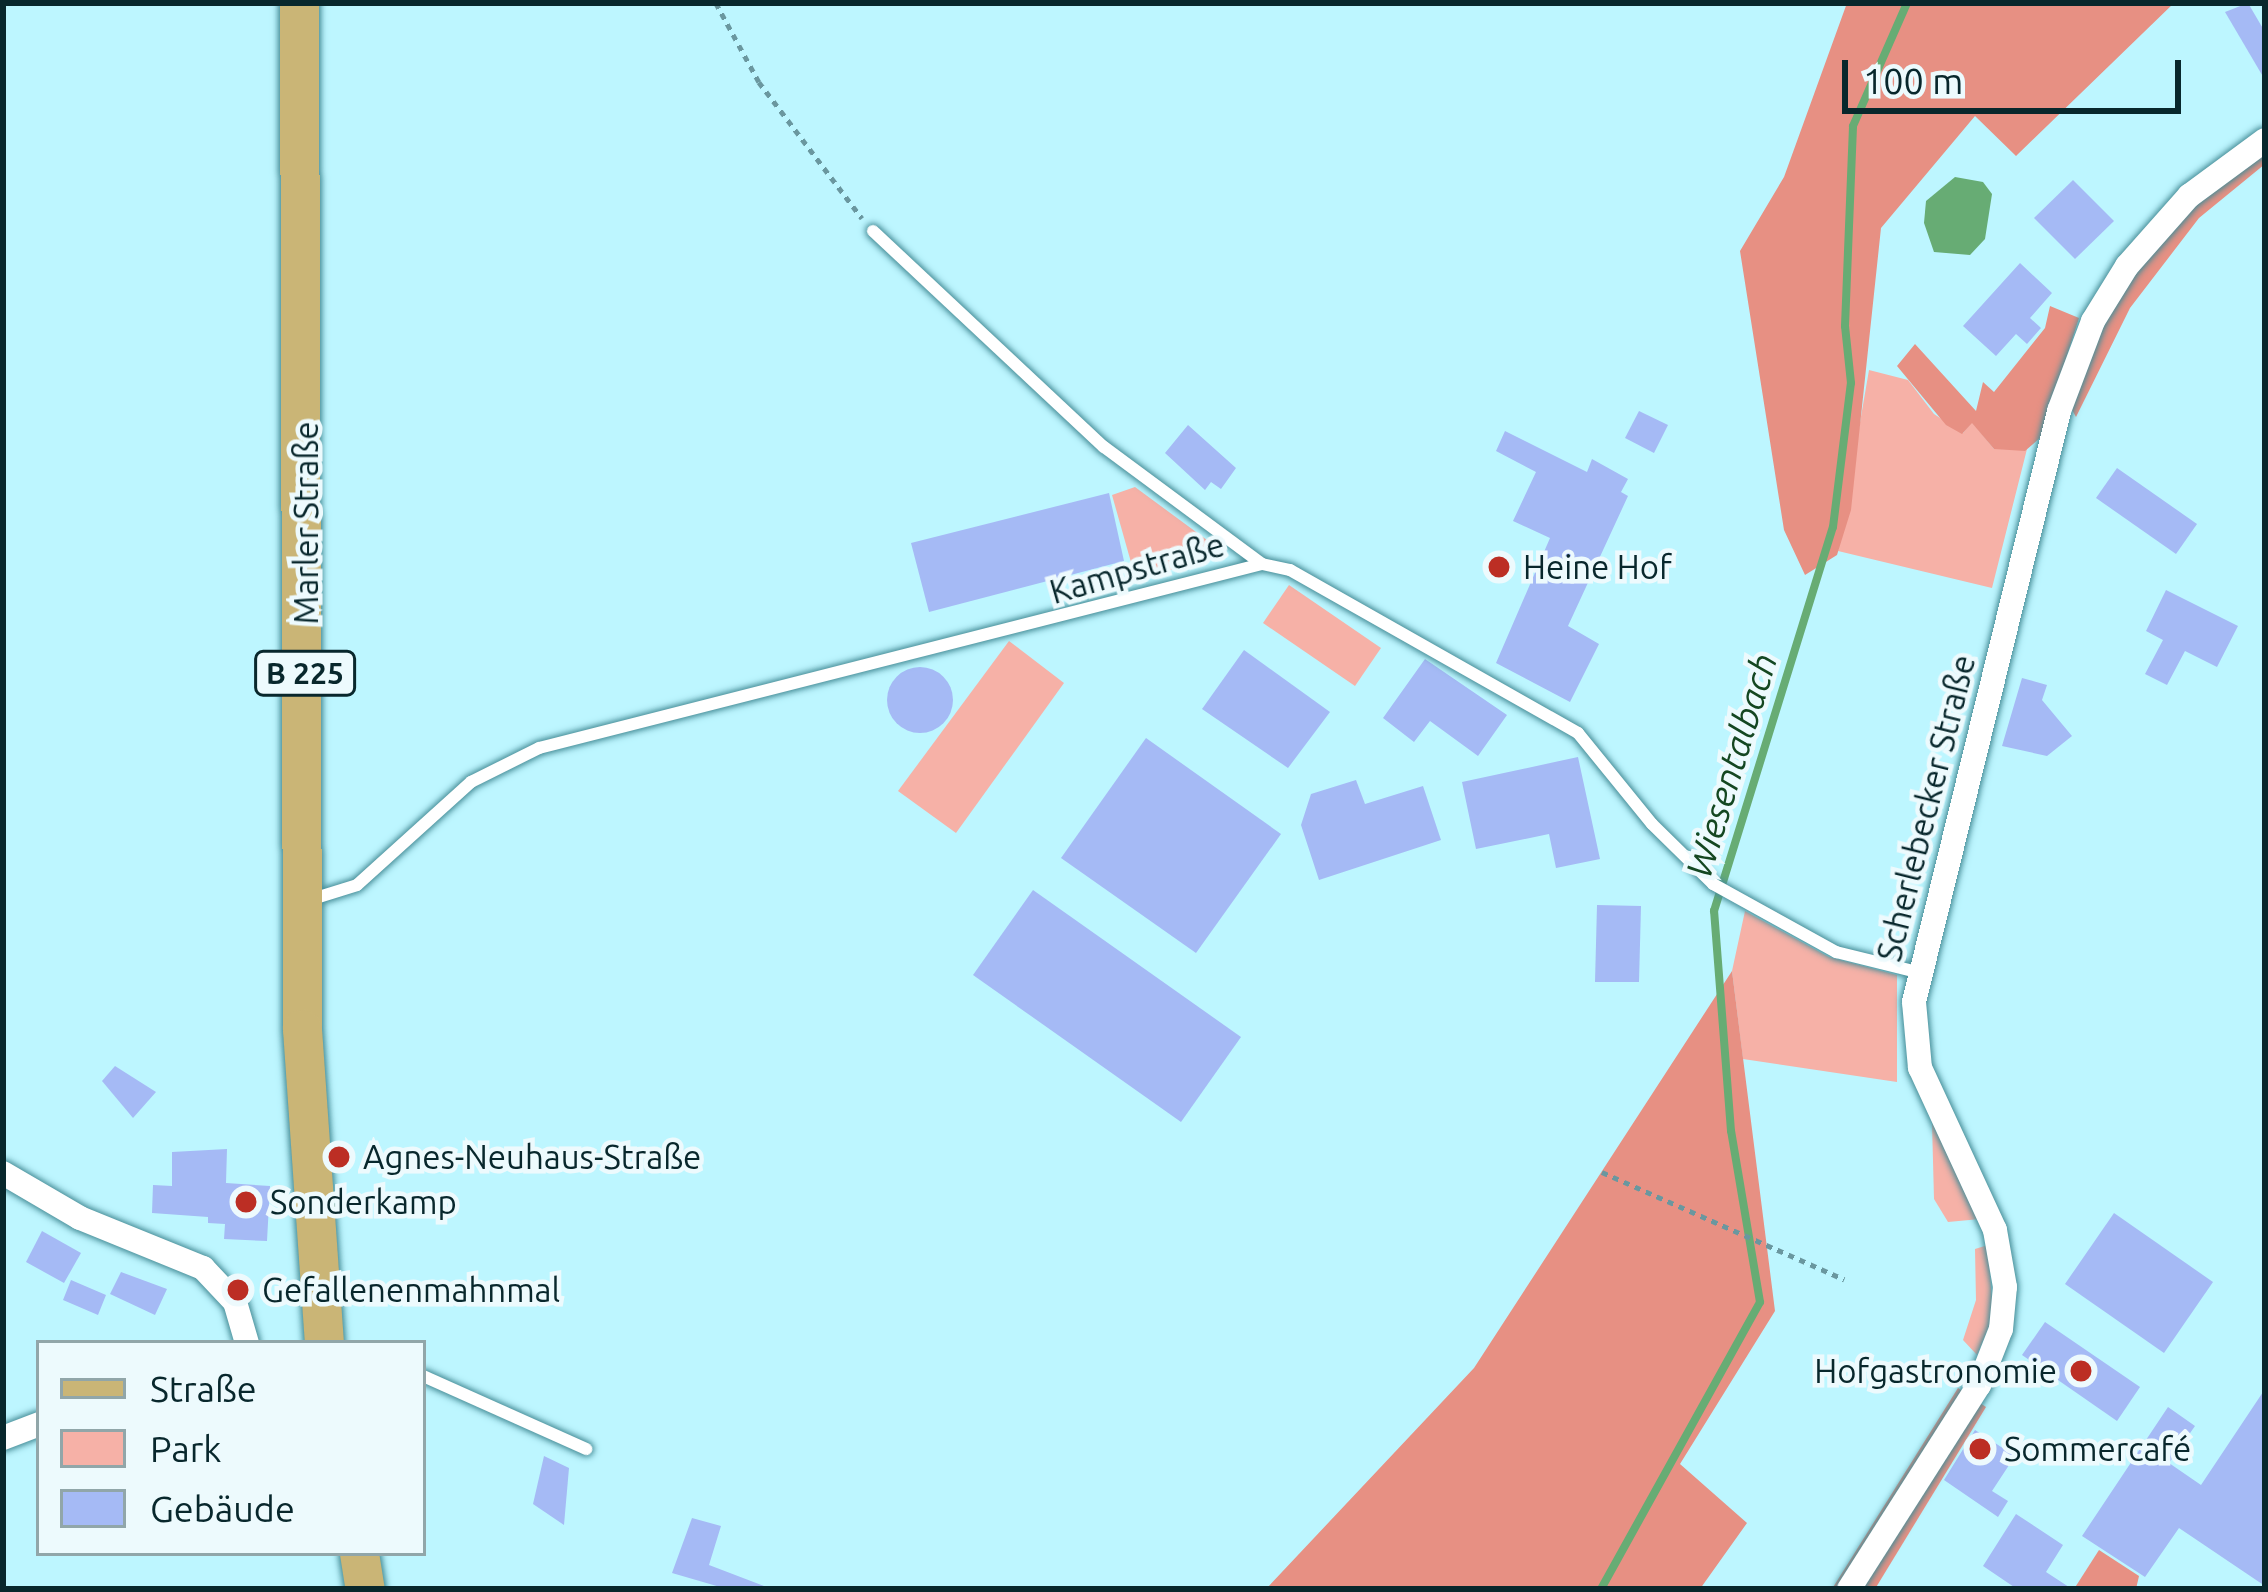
<!DOCTYPE html>
<html>
<head>
<meta charset="utf-8">
<style>
  body { margin:0 }
  #map { position:relative; width:2268px; height:1592px; overflow:hidden; background:#bdf6ff; font-family:Ubuntu,sans-serif }
  div>[style] { position:absolute }
  [style*='--x'] { left:calc(var(--x)*1px); top:calc(var(--y)*1px); width:calc(var(--w)*1px); rotate:calc(var(--a)*1deg) }
  .green>* { inset:0; background:#f6b1a7 }
  .forest>* { inset:0; background:#e79083 }
  .water>* { inset:0; background:#67ac74 }
  .stream>* { height:8px; margin:-4px; padding:0 4px; transform-origin:4px; border-radius:4px; background:#67ac74 }
  .building>* { inset:0; background:#a5baf5 }
  .round { border-radius:50% }
  .path>* { height:4.5px; margin-top:-2.25px; transform-origin:0; background:repeating-linear-gradient(90deg,#6a979f 0 6px,transparent 0 12px) }
  .roads { filter:drop-shadow(0 0 3px #468d98) drop-shadow(0 0 3px #468d98) }
  .service>* { height:12px; margin:-6px; padding:0 6px; transform-origin:6px; border-radius:6px; background:#fff }
  .minor>* { height:24px; margin:-12px; padding:0 12px; transform-origin:12px; border-radius:12px; background:#fff }
  .primary>* { height:39px; margin:-19.5px; padding:0 19.5px; transform-origin:19.5px; border-radius:19.5px; background:#cab576 }
  .dots>* { width:33px; height:33px; translate:-50% -50%; box-sizing:border-box; border:6px solid #edfafd; border-radius:50% }
  span { translate:-50% -50%; white-space:nowrap; text-align:center; line-height:1.15; -webkit-text-stroke:9px #edfafd; paint-order:stroke }
  .shield-label span { padding:3px 9px; background:#edfafd; border:3px solid; border-radius:9px; -webkit-text-stroke-width:0 }
  .shield-label { font-size:30px; color:#08272c; font-weight:700 }
  .street-label { font-size:33px; color:#08272c }
  .poi-label { font-size:33px; color:#08272c }
  .left { translate:0 -50%; text-align:left }
  .right { translate:-100% -50%; text-align:right }
  .water-label { font-size:36px; color:#144721; font-style:italic }
  .frame { position:absolute; inset:0; border:6px solid #08272c; pointer-events:none }
  .legend { position:absolute; left:36px; top:1340px; width:390px; height:216px; box-sizing:border-box; background:#edfafd; border:3px solid #91a6a9; margin:0; padding:15px 21px; list-style:none; font-size:36px; color:#08272c }
  .legend li { display:flex; align-items:center; gap:24px; height:60px }
  .legend b { width:60px; border:3px solid #91a6a9 }
  .scale { position:absolute; left:1842px; top:60px; width:339px; height:54px; box-sizing:border-box; border:6px solid #08272c; border-top:0; padding-left:15px; font-size:36px; line-height:42px; white-space:nowrap; color:#08272c; -webkit-text-stroke:9px #edfafd; paint-order:stroke }
</style>
</head>
<body>
<div id="map">
  <div class="green">
    <i style="clip-path:polygon(1869px 370px,1908px 380px,1934px 414px,1963px 433px,1972px 422px,1994px 449px,2027px 449px,1992px 588px,1838px 551px)"></i>
    <i style="clip-path:polygon(1135px 487px,1226px 554px,1136px 580px,1112px 495px)"></i>
    <i style="clip-path:polygon(1289px 585px,1381px 648px,1355px 686px,1263px 623px)"></i>
    <i style="clip-path:polygon(1009px 641px,1064px 683px,956px 833px,898px 791px)"></i>
    <i style="clip-path:polygon(1745px 911px,1829px 957px,1897px 975px,1897px 1082px,1743px 1059px,1732px 971px)"></i>
    <i style="clip-path:polygon(1932px 1123px,1969px 1192px,1980px 1219px,1948px 1222px,1934px 1199px)"></i>
    <i style="clip-path:polygon(1988px 1245px,1993px 1317px,1977px 1355px,1963px 1340px,1976px 1300px,1975px 1249px)"></i>
  </div>
  <div class="forest">
    <i style="clip-path:polygon(1847px 3px,2174px 3px,2016px 156px,1975px 116px,1881px 228px,1851px 510px,1837px 555px,1805px 575px,1784px 530px,1740px 251px,1784px 177px)"></i>
    <i style="clip-path:polygon(2265px 152px,2265px 164px,2199px 218px,2130px 308px,2076px 417px,2071px 408px,2088px 352px,2122px 291px,2179px 217px)"></i>
    <i style="clip-path:polygon(2050px 306px,2079px 318px,2041px 437px,2025px 451px,1994px 449px,1972px 423px,1962px 434px,1946px 425px,1897px 366px,1915px 344px,1976px 411px,1983px 382px,1994px 392px,2045px 328px)"></i>
    <i style="clip-path:polygon(1732px 971px,1775px 1311px,1680px 1464px,1747px 1523px,1700px 1589px,1266px 1589px,1474px 1368px)"></i>
    <i style="clip-path:polygon(1958px 1388px,1986px 1407px,1875px 1589px,1832px 1589px)"></i>
    <i style="clip-path:polygon(2099px 1550px,2139px 1576px,2136px 1589px,2074px 1589px)"></i>
  </div>
  <div class="water">
    <i style="clip-path:polygon(1955px 177px,1983px 182px,1992px 194px,1985px 239px,1970px 255px,1934px 252px,1924px 223px,1926px 201px)"></i>
  </div>
  <div class="stream">
    <i style="--x:1601;--y:1589;--w:328;--a:-61"></i>
    <i style="--x:1760;--y:1302;--w:173;--a:-99.6"></i>
    <i style="--x:1731;--y:1131;--w:221;--a:-94.4"></i>
    <i style="--x:1714;--y:911;--w:402;--a:-72.8"></i>
    <i style="--x:1833;--y:527;--w:145;--a:-82.9"></i>
    <i style="--x:1851;--y:383;--w:57;--a:-96"></i>
    <i style="--x:1845;--y:326;--w:200;--a:-87.7"></i>
    <i style="--x:1853;--y:126;--w:134;--a:-66.3"></i>
  </div>
  <div class="building">
    <i style="clip-path:polygon(2248px 3px,2265px 32px,2265px 80px,2225px 12px)"></i>
    <i style="clip-path:polygon(2073px 180px,2114px 221px,2075px 259px,2034px 218px)"></i>
    <i style="clip-path:polygon(2020px 263px,2052px 293px,2030px 318px,2041px 328px,2027px 344px,2016px 334px,1996px 356px,1963px 326px)"></i>
    <i style="clip-path:polygon(1639px 411px,1668px 425px,1654px 453px,1625px 438px)"></i>
    <i style="clip-path:polygon(1188px 425px,1236px 468px,1221px 489px,1211px 482px,1205px 490px,1165px 453px)"></i>
    <i style="clip-path:polygon(1505px 431px,1587px 472px,1592px 459px,1628px 479px,1621px 492px,1628px 496px,1568px 626px,1599px 644px,1570px 702px,1496px 663px,1550px 538px,1513px 521px,1536px 472px,1496px 451px)"></i>
    <i style="clip-path:polygon(2117px 468px,2197px 524px,2176px 554px,2096px 498px)"></i>
    <i style="clip-path:polygon(1109px 493px,1124px 561px,929px 612px,911px 543px)"></i>
    <i style="clip-path:polygon(2166px 590px,2238px 626px,2217px 667px,2185px 651px,2167px 685px,2145px 674px,2163px 640px,2146px 631px)"></i>
    <i style="clip-path:polygon(1244px 650px,1330px 712px,1288px 768px,1202px 709px)"></i>
    <i style="clip-path:polygon(1425px 659px,1507px 715px,1478px 756px,1430px 721px,1414px 742px,1383px 718px)"></i>
    <i class="round" style="left:887px;top:667px;width:66px;height:66px"></i>
    <i style="clip-path:polygon(2022px 678px,2047px 685px,2042px 700px,2072px 736px,2047px 756px,2002px 746px)"></i>
    <i style="clip-path:polygon(1146px 738px,1281px 834px,1196px 953px,1061px 858px)"></i>
    <i style="clip-path:polygon(1578px 757px,1600px 859px,1556px 868px,1549px 834px,1476px 849px,1462px 782px)"></i>
    <i style="clip-path:polygon(1356px 780px,1365px 804px,1423px 786px,1441px 840px,1319px 880px,1301px 825px,1311px 794px)"></i>
    <i style="clip-path:polygon(1033px 890px,1241px 1037px,1181px 1122px,973px 975px)"></i>
    <i style="clip-path:polygon(1597px 905px,1641px 906px,1639px 982px,1595px 982px)"></i>
    <i style="clip-path:polygon(115px 1066px,156px 1092px,133px 1118px,102px 1081px)"></i>
    <i style="clip-path:polygon(227px 1149px,226px 1183px,270px 1186px,267px 1241px,224px 1239px,225px 1224px,208px 1223px,208px 1217px,152px 1213px,153px 1185px,172px 1186px,172px 1152px)"></i>
    <i style="clip-path:polygon(2114px 1213px,2213px 1282px,2164px 1353px,2065px 1284px)"></i>
    <i style="clip-path:polygon(42px 1231px,81px 1253px,64px 1283px,26px 1262px)"></i>
    <i style="clip-path:polygon(121px 1272px,167px 1289px,155px 1315px,110px 1294px)"></i>
    <i style="clip-path:polygon(71px 1280px,106px 1295px,98px 1315px,63px 1300px)"></i>
    <i style="clip-path:polygon(2045px 1322px,2140px 1387px,2117px 1421px,2022px 1355px)"></i>
    <i style="clip-path:polygon(2265px 1389px,2265px 1586px,2179px 1528px,2145px 1577px,2082px 1536px,2168px 1407px,2195px 1426px,2169px 1463px,2201px 1485px)"></i>
    <i style="clip-path:polygon(1975px 1430px,2015px 1456px,1992px 1491px,2008px 1501px,1998px 1517px,1944px 1480px)"></i>
    <i style="clip-path:polygon(544px 1456px,569px 1468px,564px 1525px,533px 1504px)"></i>
    <i style="clip-path:polygon(2016px 1514px,2063px 1545px,2046px 1572px,2072px 1589px,2017px 1589px,1983px 1566px)"></i>
    <i style="clip-path:polygon(692px 1518px,721px 1526px,709px 1565px,772px 1589px,727px 1589px,672px 1573px)"></i>
  </div>
  <div class="path">
    <i style="--x:716;--y:3;--w:90;--a:61.4"></i>
    <i style="--x:759;--y:82;--w:171;--a:52.9"></i>
    <i style="--x:1602;--y:1172;--w:265;--a:23.9"></i>
  </div>
  <div class="roads">
    <div class="service">
      <i style="--x:873;--y:231;--w:316;--a:43.1"></i>
      <i style="--x:1104;--y:447;--w:195;--a:36.5"></i>
      <i style="--x:306;--y:901;--w:53;--a:-17.4"></i>
      <i style="--x:357;--y:885;--w:154;--a:-42.1"></i>
      <i style="--x:471;--y:782;--w:76;--a:-26.6"></i>
      <i style="--x:539;--y:748;--w:746;--a:-14.28"></i>
      <i style="--x:1262;--y:564;--w:29;--a:12"></i>
      <i style="--x:1290;--y:570;--w:331;--a:29.5"></i>
      <i style="--x:1578;--y:733;--w:117;--a:50.9"></i>
      <i style="--x:1652;--y:824;--w:86;--a:44.5"></i>
      <i style="--x:1713;--y:884;--w:141;--a:28.9"></i>
      <i style="--x:1836;--y:952;--w:83;--a:13.9"></i>
      <i style="--x:423;--y:1376;--w:179;--a:24.1"></i>
    </div>
    <div class="minor">
      <i style="--x:3;--y:1173;--w:89;--a:30.3"></i>
      <i style="--x:80;--y:1218;--w:133;--a:22.1"></i>
      <i style="--x:203;--y:1268;--w:47;--a:46.7"></i>
      <i style="--x:235;--y:1302;--w:43;--a:73.7"></i>
      <i style="--x:3;--y:1438;--w:39;--a:-21"></i>
      <i style="--x:1849;--y:1589;--w:242;--a:-57.5"></i>
      <i style="--x:1979;--y:1385;--w:60;--a:-68.6"></i>
      <i style="--x:2001;--y:1329;--w:42;--a:-84.6"></i>
      <i style="--x:2005;--y:1287;--w:58;--a:-100"></i>
      <i style="--x:1995;--y:1230;--w:179;--a:-114.8"></i>
      <i style="--x:1920;--y:1068;--w:66;--a:-95.2"></i>
      <i style="--x:1914;--y:1002;--w:609;--a:-76.21"></i>
      <i style="--x:2059;--y:411;--w:96;--a:-69.3"></i>
      <i style="--x:2093;--y:321;--w:65;--a:-58.3"></i>
      <i style="--x:2127;--y:266;--w:94;--a:-48.5"></i>
      <i style="--x:2189;--y:196;--w:94;--a:-36.4"></i>
    </div>
    <div class="primary">
      <i style="--x:299;--y:3;--w:1026;--a:89.83"></i>
      <i style="--x:302;--y:1029;--w:315;--a:86"></i>
      <i style="--x:359;--y:1553;--w:36;--a:81"></i>
    </div>
  </div>
  <div class="dots">
    <i style="left:1499px;top:567px;background:#bc2e24"></i>
    <i style="left:339px;top:1157px;background:#bc2e24"></i>
    <i style="left:246px;top:1202px;background:#bc2e24"></i>
    <i style="left:238px;top:1290px;background:#bc2e24"></i>
    <i style="left:2081px;top:1371px;background:#bc2e24"></i>
    <i style="left:1980px;top:1449px;background:#bc2e24"></i>
  </div>
  <div class="shield-label">
    <span style="left:305px;top:673px">B 225</span>
  </div>
  <div class="street-label">
    <span style="left:306px;top:523px;rotate:-90deg">Marler Straße</span>
    <span style="left:1137px;top:568px;rotate:-16deg">Kampstraße</span>
    <span style="left:1926px;top:808px;rotate:-76deg">Scherlebecker Straße</span>
  </div>
  <div class="poi-label">
    <span class="left" style="left:1523px;top:567px">Heine Hof</span>
    <span class="left" style="left:363px;top:1157px">Agnes-Neuhaus-Straße</span>
    <span class="left" style="left:270px;top:1202px">Sonderkamp</span>
    <span class="left" style="left:262px;top:1290px">Gefallenenmahnmal</span>
    <span class="right" style="left:2057px;top:1371px">Hofgastronomie</span>
    <span class="left" style="left:2004px;top:1449px">Sommercafé</span>
  </div>
  <div class="water-label">
    <span style="left:1731px;top:765px;rotate:-73deg">Wiesentalbach</span>
  </div>
  <div class="frame"></div>
  <ul class="legend">
  <li><b style="height:15px;background:#cab576"></b>Straße</li>
  <li><b style="height:33px;background:#f6b1a7"></b>Park</li>
  <li><b style="height:33px;background:#a5baf5"></b>Gebäude</li>
  </ul>
  <div class="scale">100 m</div>
</div>
</body>
</html>
